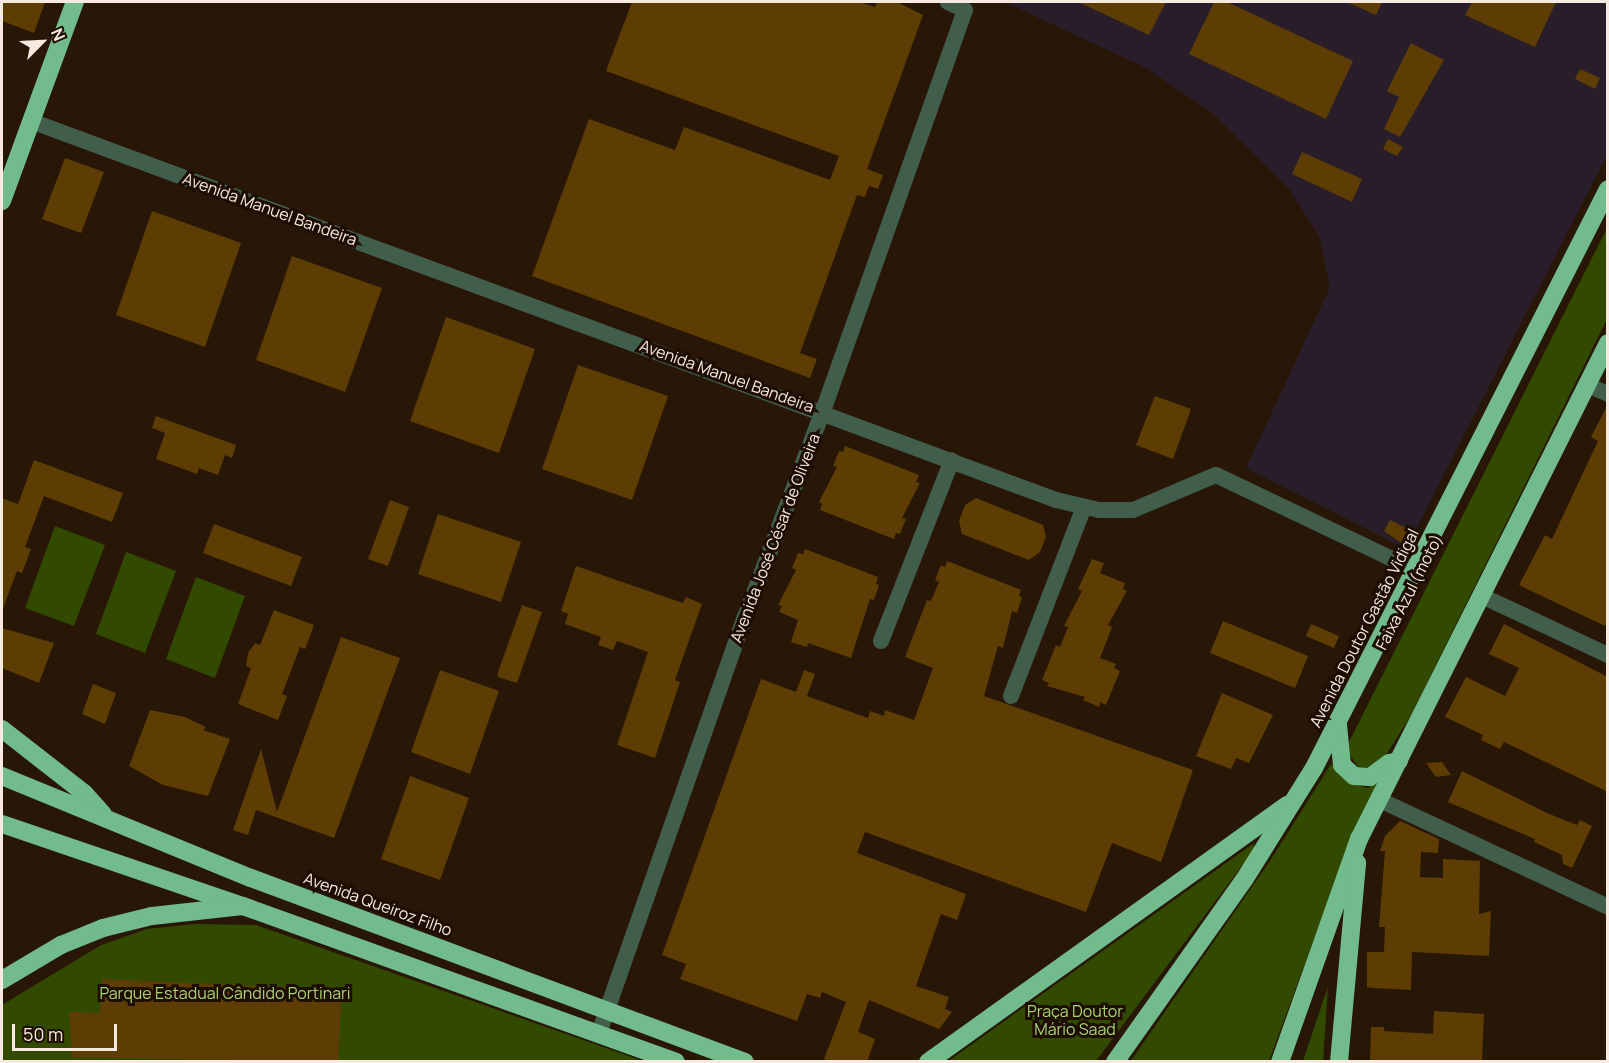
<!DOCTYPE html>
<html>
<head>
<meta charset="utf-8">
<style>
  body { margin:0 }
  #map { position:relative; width:1609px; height:1063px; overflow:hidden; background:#281607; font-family:Manrope,sans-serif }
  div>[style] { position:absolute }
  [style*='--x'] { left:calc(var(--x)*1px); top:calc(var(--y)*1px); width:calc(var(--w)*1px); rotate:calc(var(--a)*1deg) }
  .commercial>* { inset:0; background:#2a1d2a }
  .green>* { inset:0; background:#314a00 }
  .building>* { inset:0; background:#5d3d04 }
  .minor>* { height:16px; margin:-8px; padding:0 8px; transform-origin:8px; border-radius:8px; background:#415d4b }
  .highway>* { height:18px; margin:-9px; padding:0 9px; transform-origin:9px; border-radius:9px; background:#71bb8d }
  span { translate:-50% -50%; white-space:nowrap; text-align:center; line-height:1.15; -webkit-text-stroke:6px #1e0d02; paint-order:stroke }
  .street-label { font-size:16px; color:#f7eae0 }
  .park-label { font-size:16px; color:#aad375 }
  .frame { position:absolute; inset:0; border:3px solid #f7eae0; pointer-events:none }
  .north { position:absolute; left:12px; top:12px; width:60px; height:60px; -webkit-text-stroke:4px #1e0d02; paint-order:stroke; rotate:66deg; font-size:16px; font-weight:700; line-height:24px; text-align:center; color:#f7eae0 }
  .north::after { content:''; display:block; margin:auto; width:21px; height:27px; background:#f7eae0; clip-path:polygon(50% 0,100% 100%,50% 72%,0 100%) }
  .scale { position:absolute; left:12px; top:1024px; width:105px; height:27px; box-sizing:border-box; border:3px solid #f7eae0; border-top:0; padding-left:8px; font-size:18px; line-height:21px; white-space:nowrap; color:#f7eae0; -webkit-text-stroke:4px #1e0d02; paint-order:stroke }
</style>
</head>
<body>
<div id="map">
  <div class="commercial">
    <i style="clip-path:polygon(1005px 2px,1607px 2px,1607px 155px,1406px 549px,1246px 468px,1330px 287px,1319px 236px,1289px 189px,1211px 112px,1146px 68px)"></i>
  </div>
  <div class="green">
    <i style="clip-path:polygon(1607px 228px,1607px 319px,1410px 717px,1386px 755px,1367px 768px,1359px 768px,1350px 755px,1349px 742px)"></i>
    <i style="clip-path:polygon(55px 526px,105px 545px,74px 626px,25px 608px)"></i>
    <i style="clip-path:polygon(126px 552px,176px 571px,145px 653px,96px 634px)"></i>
    <i style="clip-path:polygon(196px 577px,245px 596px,215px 678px,166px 659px)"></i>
    <i style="clip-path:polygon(1331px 764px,1350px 783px,1368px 788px,1372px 784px,1377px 786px,1336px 879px,1269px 1061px,1130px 1062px,1270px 861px)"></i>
    <i style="clip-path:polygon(1254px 843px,1253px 851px,1096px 1061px,947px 1062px)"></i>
    <i style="clip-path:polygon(194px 924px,256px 925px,643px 1061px,2px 1062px,2px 1005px,101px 945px,147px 929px)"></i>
    <i style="clip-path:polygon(1328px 987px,1323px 1061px,1303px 1061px,1323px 1001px)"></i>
  </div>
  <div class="building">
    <i style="clip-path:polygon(2px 2px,45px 2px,34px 33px,2px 21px)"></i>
    <i style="clip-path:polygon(632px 2px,859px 2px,875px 7px,877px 2px,897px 2px,923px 15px,867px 169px,883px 175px,878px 189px,869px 186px,865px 197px,857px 195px,800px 353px,817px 359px,810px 378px,532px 276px,589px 119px,675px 150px,684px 127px,830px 180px,839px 156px,606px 71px)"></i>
    <i style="clip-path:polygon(1078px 2px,1166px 2px,1149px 35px)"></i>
    <i style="clip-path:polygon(1214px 2px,1227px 2px,1353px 61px,1326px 119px,1189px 54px)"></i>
    <i style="clip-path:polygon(1347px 2px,1382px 2px,1376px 15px)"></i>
    <i style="clip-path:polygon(1472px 2px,1556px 2px,1535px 47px,1465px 15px)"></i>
    <i style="clip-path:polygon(1411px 43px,1444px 60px,1400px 137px,1384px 129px,1399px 97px,1387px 91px)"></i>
    <i style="clip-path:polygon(1580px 69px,1600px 78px,1595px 89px,1575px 79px)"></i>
    <i style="clip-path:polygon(1388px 139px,1403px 147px,1397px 156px,1383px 149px)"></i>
    <i style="clip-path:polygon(1302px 152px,1362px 179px,1352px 202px,1292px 174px)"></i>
    <i style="clip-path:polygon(65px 158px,104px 172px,81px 233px,42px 219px)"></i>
    <i style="clip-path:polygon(152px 211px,241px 243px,205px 347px,116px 315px)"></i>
    <i style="clip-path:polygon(292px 256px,382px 288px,345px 392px,256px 360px)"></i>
    <i style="clip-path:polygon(446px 317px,535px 349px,499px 453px,410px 421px)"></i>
    <i style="clip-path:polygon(578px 365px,668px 396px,632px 500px,542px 469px)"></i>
    <i style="clip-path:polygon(1155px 396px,1191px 409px,1173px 459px,1136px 445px)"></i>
    <i style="clip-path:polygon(1608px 404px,1608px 619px,1605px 626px,1519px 585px,1545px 535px,1552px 539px,1598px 441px,1591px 437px)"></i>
    <i style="clip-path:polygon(156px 416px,236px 445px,232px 458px,225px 455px,218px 475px,199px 468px,197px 474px,156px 459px,165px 433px,152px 428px)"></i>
    <i style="clip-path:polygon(845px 446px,919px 475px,916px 482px,920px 483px,902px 518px,906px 519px,900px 534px,896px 533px,894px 539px,820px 510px,822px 504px,819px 502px,837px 467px,833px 466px,839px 451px,843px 452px)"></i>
    <i style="clip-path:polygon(34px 460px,123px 493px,112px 522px,44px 496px,25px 547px,31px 549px,22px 573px,17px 571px,2px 611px,2px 498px,18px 504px)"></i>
    <i style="clip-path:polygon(976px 498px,1043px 525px,1046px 537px,1040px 552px,1029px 560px,962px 534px,959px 521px,965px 505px)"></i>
    <i style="clip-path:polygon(390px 500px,409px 507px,388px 566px,368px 559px)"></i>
    <i style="clip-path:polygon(438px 514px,521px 542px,501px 602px,418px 574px)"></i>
    <i style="clip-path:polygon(1390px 520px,1415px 532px,1407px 547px,1384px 531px)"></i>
    <i style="clip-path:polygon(214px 524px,302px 557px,291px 586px,203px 553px)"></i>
    <i style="clip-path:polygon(805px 549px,878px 577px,876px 584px,879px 585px,874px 600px,870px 599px,851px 658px,808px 643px,807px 647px,791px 642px,798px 620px,779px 612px,782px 606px,778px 605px,796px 570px,792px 568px,798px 553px,803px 554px)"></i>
    <i style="clip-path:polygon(1092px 559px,1104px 563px,1100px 573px,1125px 583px,1123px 589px,1127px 591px,1108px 625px,1112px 627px,1100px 658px,1116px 664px,1114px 668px,1120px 671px,1106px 705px,1100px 702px,1099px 707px,1083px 700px,1085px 697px,1047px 686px,1049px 683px,1042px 680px,1056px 645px,1060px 647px,1068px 627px,1064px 626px,1082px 591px,1078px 589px)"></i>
    <i style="clip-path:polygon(947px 561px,1021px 590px,1019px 596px,1022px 597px,1017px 613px,1012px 611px,1003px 648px,998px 646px,984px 696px,1193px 770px,1161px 862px,1112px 843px,1086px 912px,865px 832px,857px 853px,966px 894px,957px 920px,941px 914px,916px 986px,949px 997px,945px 1009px,952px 1012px,939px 1029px,869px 1000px,858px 1032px,875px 1039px,867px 1062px,832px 1062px,824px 1059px,846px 1002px,822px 992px,820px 998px,807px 994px,797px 1021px,680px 979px,686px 964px,662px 955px,761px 679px,796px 692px,804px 670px,815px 674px,807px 696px,868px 718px,870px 711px,884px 716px,885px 710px,914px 720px,933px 668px,905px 657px,927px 600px,931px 601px,939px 582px,935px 580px,941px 565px,945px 567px)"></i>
    <i style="clip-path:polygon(576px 566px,683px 603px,686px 597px,702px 604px,675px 680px,680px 682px,655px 758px,617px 745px,648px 652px,617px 641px,613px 650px,598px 645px,601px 637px,565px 624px,568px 614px,561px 611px)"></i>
    <i style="clip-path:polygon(522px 605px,542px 612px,517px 683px,498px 677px,498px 672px)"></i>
    <i style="clip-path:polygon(274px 610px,314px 625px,305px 649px,300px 647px,282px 694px,287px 696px,278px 720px,238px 704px,251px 668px,246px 666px,248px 653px,255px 643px,260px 645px)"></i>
    <i style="clip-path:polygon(1223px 621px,1308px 656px,1295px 688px,1210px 653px)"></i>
    <i style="clip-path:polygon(1311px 624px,1339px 636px,1334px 648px,1306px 636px)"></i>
    <i style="clip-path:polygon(1504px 624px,1608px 677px,1608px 792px,1504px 742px,1500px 749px,1481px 740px,1483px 735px,1445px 717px,1466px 677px,1505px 696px,1519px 668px,1489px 654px)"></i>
    <i style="clip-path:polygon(2px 628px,54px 643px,39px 683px,2px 668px)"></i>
    <i style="clip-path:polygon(341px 637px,400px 658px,334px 838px,256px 810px,248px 835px,233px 830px,261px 749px,277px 812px)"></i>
    <i style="clip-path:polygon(440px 670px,499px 691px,470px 774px,411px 752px)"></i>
    <i style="clip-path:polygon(93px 684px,116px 693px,105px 724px,82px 714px)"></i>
    <i style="clip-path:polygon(1222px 693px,1273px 715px,1249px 763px,1236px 758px,1231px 769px,1196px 756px)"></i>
    <i style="clip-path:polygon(150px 710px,185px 717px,206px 727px,203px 730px,230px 739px,208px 796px,163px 785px,129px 766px)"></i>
    <i style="clip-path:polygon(1442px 762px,1451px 775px,1436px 777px,1426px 763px)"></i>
    <i style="clip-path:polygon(1462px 771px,1547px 813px,1577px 825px,1580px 820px,1592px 826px,1572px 868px,1563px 864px,1562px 855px,1534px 842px,1535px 839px,1448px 802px)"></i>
    <i style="clip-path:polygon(410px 776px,469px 798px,440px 880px,381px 859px)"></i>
    <i style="clip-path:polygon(1400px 821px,1439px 839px,1438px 853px,1421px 852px,1420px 877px,1443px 878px,1443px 859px,1480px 861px,1479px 914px,1491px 911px,1489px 956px,1412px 952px,1411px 990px,1373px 988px,1367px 987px,1367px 952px,1384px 952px,1385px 927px,1379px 927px,1385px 851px,1380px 851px,1385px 836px)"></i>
    <i style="clip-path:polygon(102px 979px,342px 990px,338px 1062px,72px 1057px,69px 1012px,100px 1013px)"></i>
    <i style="clip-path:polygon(1434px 1011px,1484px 1014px,1482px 1062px,1370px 1062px,1371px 1027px,1384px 1027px,1384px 1031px,1433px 1034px)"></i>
  </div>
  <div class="minor">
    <i style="--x:31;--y:121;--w:1093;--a:20.29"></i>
    <i style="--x:1056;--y:500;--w:44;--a:13.1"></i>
    <i style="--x:1099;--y:510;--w:34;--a:0"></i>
    <i style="--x:1133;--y:510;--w:90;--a:-22.9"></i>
    <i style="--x:1216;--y:475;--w:221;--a:25.5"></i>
    <i style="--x:1587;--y:385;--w:23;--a:23"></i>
    <i style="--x:1482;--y:596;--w:139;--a:25.1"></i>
    <i style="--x:881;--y:641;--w:194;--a:-68.6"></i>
    <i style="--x:1011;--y:696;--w:203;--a:-68.9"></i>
    <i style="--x:1380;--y:800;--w:252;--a:25.1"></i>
    <i style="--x:599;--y:1033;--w:441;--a:-70.7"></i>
    <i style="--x:745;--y:617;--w:220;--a:-69.3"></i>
    <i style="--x:823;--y:411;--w:425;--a:-70.5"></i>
    <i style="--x:965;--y:10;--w:19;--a:-155"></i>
  </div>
  <div class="highway">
    <i style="--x:2;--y:201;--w:212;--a:-69.9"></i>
    <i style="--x:1338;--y:725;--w:40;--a:84.3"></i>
    <i style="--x:1342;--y:765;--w:16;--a:43"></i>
    <i style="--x:1354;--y:776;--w:16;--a:4"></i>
    <i style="--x:1370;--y:777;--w:24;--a:-36"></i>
    <i style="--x:1389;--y:763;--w:10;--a:-11"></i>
    <i style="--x:2;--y:729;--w:104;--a:38"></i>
    <i style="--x:84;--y:793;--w:28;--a:48"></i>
    <i style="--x:2;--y:776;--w:269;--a:22.3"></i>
    <i style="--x:251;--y:878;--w:527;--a:20.43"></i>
    <i style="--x:2;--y:824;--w:255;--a:18.8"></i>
    <i style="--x:243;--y:906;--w:460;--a:19.8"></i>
    <i style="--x:2;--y:980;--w:69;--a:-30.7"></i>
    <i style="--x:61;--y:945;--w:45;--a:-22"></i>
    <i style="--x:103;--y:928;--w:50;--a:-13.8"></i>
    <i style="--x:152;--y:916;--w:91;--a:-6.3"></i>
    <i style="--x:928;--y:1062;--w:442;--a:-35.6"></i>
    <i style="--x:1115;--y:1062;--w:223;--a:-54.7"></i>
    <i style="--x:1244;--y:880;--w:132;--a:-58"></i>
    <i style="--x:1314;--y:768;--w:649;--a:-63.08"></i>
    <i style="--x:1280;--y:1062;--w:237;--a:-70.5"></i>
    <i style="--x:1359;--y:839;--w:555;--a:-63.34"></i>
    <i style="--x:1339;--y:1062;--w:200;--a:-84.8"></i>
  </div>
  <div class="street-label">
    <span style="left:270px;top:209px;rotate:20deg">Avenida Manuel Bandeira</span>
    <span style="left:727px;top:376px;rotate:20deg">Avenida Manuel Bandeira</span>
    <span style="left:775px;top:538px;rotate:-69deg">Avenida José César de Oliveira</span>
    <span style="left:1409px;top:592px;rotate:-63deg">Faixa Azul (moto)</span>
    <span style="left:1364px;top:628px;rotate:-63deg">Avenida Doutor Gastão Vidigal</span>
    <span style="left:378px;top:904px;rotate:20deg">Avenida Queiroz Filho</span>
  </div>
  <div class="park-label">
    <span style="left:225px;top:993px">Parque Estadual Cândido Portinari</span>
    <span style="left:1075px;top:1020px">Praça Doutor<br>Mário Saad</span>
  </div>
  <div class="frame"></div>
  <div class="north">N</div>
  <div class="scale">50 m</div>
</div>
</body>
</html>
